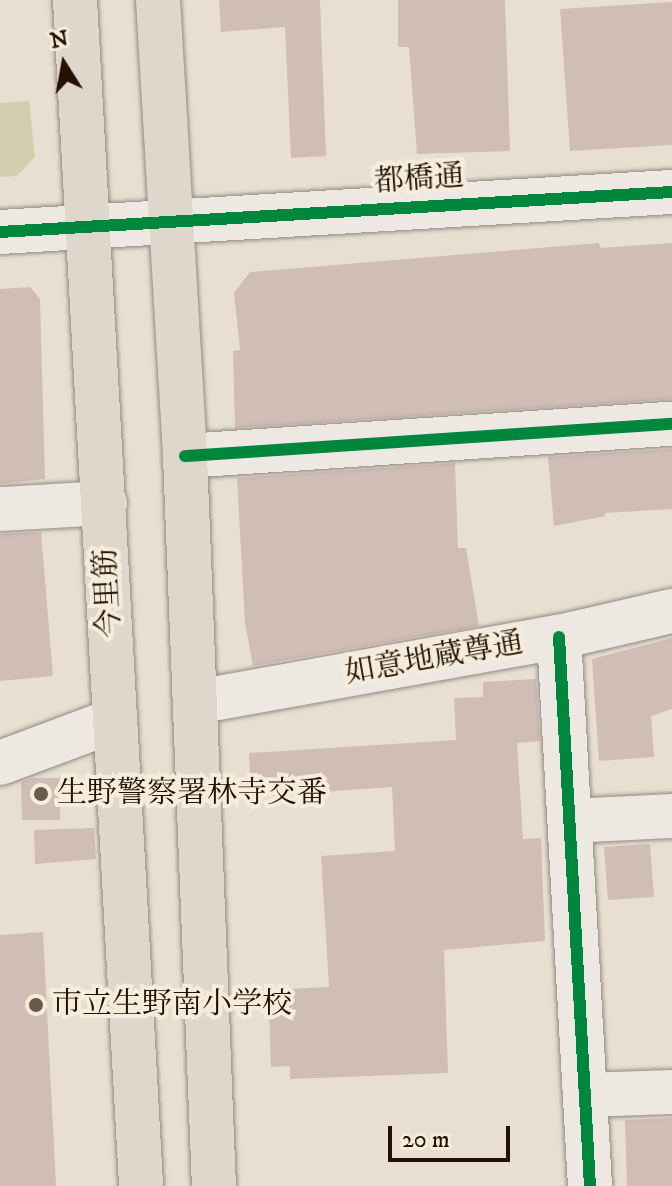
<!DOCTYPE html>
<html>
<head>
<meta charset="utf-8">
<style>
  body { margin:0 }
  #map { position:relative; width:672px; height:1186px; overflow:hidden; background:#e8dfd2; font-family:"IM FELL DW Pica","Noto Serif JP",serif }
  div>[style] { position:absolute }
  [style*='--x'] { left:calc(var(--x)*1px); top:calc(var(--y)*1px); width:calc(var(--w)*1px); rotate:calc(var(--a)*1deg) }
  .green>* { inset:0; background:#d3ceae }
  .building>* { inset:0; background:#d0bdb5 }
  .roads { filter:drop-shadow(0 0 2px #928a81) drop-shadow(0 0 2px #928a81) }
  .minor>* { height:44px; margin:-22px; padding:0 22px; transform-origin:22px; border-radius:22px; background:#ede8e1 }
  .tertiary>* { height:44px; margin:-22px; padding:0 22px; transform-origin:22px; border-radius:22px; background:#ede8e1 }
  .primary>* { height:44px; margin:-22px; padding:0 22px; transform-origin:22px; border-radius:22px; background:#e0d7cc }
  .cycleway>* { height:12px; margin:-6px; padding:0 6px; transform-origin:6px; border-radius:6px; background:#00873e }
  .dots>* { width:22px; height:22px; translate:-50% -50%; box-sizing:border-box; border:4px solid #f6ecdc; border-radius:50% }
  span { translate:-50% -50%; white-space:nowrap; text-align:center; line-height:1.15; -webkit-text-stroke:8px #f6ecdc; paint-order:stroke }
  .street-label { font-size:30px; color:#241200 }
  .poi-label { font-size:30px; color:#241200 }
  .left { translate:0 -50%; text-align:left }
  .north { position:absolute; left:24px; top:24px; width:80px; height:80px; -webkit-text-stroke:6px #f6ecdc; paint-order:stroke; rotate:349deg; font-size:22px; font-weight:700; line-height:32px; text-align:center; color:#241200 }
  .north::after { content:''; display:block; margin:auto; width:28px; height:36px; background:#241200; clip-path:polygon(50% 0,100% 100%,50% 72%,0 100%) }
  .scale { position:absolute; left:388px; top:1126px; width:122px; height:36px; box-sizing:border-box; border:4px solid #241200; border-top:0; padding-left:10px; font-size:24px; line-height:28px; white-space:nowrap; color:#241200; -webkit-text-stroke:6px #f6ecdc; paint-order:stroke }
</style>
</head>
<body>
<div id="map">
  <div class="green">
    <i style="clip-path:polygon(29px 101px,35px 157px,17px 176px,0 177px,0 103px)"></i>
  </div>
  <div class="building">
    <i style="clip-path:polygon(219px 0,320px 0,326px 156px,291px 158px,285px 27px,221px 32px)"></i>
    <i style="clip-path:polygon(398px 0,505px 0,510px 151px,417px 154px,409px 47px,398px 47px)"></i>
    <i style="clip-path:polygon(672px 2px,672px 145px,570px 151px,560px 9px)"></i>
    <i style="clip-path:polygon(599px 243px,600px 248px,672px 243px,672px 399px,235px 428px,233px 351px,240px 350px,234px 293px,250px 272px)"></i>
    <i style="clip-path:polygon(30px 287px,40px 299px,45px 479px,0 484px,0 289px)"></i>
    <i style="clip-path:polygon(672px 449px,672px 509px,605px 513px,605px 516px,554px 526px,548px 457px)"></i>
    <i style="clip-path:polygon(455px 463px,458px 548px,466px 548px,479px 626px,253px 666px,245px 623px,237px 478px)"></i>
    <i style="clip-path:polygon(41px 532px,53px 676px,0 681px,0 534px)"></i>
    <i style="clip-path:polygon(672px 638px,672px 709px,651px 716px,654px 757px,599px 761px,592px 659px)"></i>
    <i style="clip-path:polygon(536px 679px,540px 741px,517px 743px,523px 839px,541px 838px,545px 941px,444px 950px,448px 1073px,290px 1079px,290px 1066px,271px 1067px,269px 1010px,288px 1010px,287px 989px,329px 987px,321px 856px,395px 851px,392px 787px,251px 797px,249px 753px,456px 740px,454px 698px,483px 697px,483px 682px)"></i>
    <i style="clip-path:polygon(31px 778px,60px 778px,60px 820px,22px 820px,21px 782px)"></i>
    <i style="clip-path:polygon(94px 828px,96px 859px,35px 864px,34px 830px)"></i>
    <i style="clip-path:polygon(650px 844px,654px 897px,608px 900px,604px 847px)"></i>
    <i style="clip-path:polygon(43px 932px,56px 1186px,0 1186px,0 935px)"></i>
    <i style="clip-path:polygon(672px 1118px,672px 1186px,627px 1186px,625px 1120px)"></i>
  </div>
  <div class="roads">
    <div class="minor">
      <i style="--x:185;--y:456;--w:488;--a:-3.8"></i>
      <i style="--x:0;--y:509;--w:105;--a:-3.3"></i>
      <i style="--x:559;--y:637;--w:550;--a:86.77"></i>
      <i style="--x:196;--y:702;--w:369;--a:-10.2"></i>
      <i style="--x:559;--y:637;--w:116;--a:-13"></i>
      <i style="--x:0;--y:763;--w:123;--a:-20.5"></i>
      <i style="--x:570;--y:821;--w:102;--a:-2.8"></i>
      <i style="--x:585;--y:1095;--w:87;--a:-2"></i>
    </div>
    <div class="tertiary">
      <i style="--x:0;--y:232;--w:673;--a:-3.41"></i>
    </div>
    <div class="primary">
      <i style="--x:75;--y:0;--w:1188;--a:86.81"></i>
      <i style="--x:158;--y:0;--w:457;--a:86.6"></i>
      <i style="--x:185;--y:456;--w:731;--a:87.73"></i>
    </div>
  </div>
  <div class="cycleway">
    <i style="--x:0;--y:232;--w:673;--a:-3.41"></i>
    <i style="--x:185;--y:456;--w:488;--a:-3.8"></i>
    <i style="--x:559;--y:637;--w:550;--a:86.77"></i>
  </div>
  <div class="dots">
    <i style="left:41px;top:794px;background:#695a4a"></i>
    <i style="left:36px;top:1005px;background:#695a4a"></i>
  </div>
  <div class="street-label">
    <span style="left:419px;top:180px;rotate:-4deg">都橋通</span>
    <span style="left:109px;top:593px;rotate:-93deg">今里筋</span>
    <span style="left:434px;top:659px;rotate:-10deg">如意地蔵尊通</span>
  </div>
  <div class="poi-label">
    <span class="left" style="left:57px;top:794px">生野警察署林寺交番</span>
    <span class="left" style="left:52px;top:1005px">市立生野南小学校</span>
  </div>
  <div class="north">N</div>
  <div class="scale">20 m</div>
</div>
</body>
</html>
